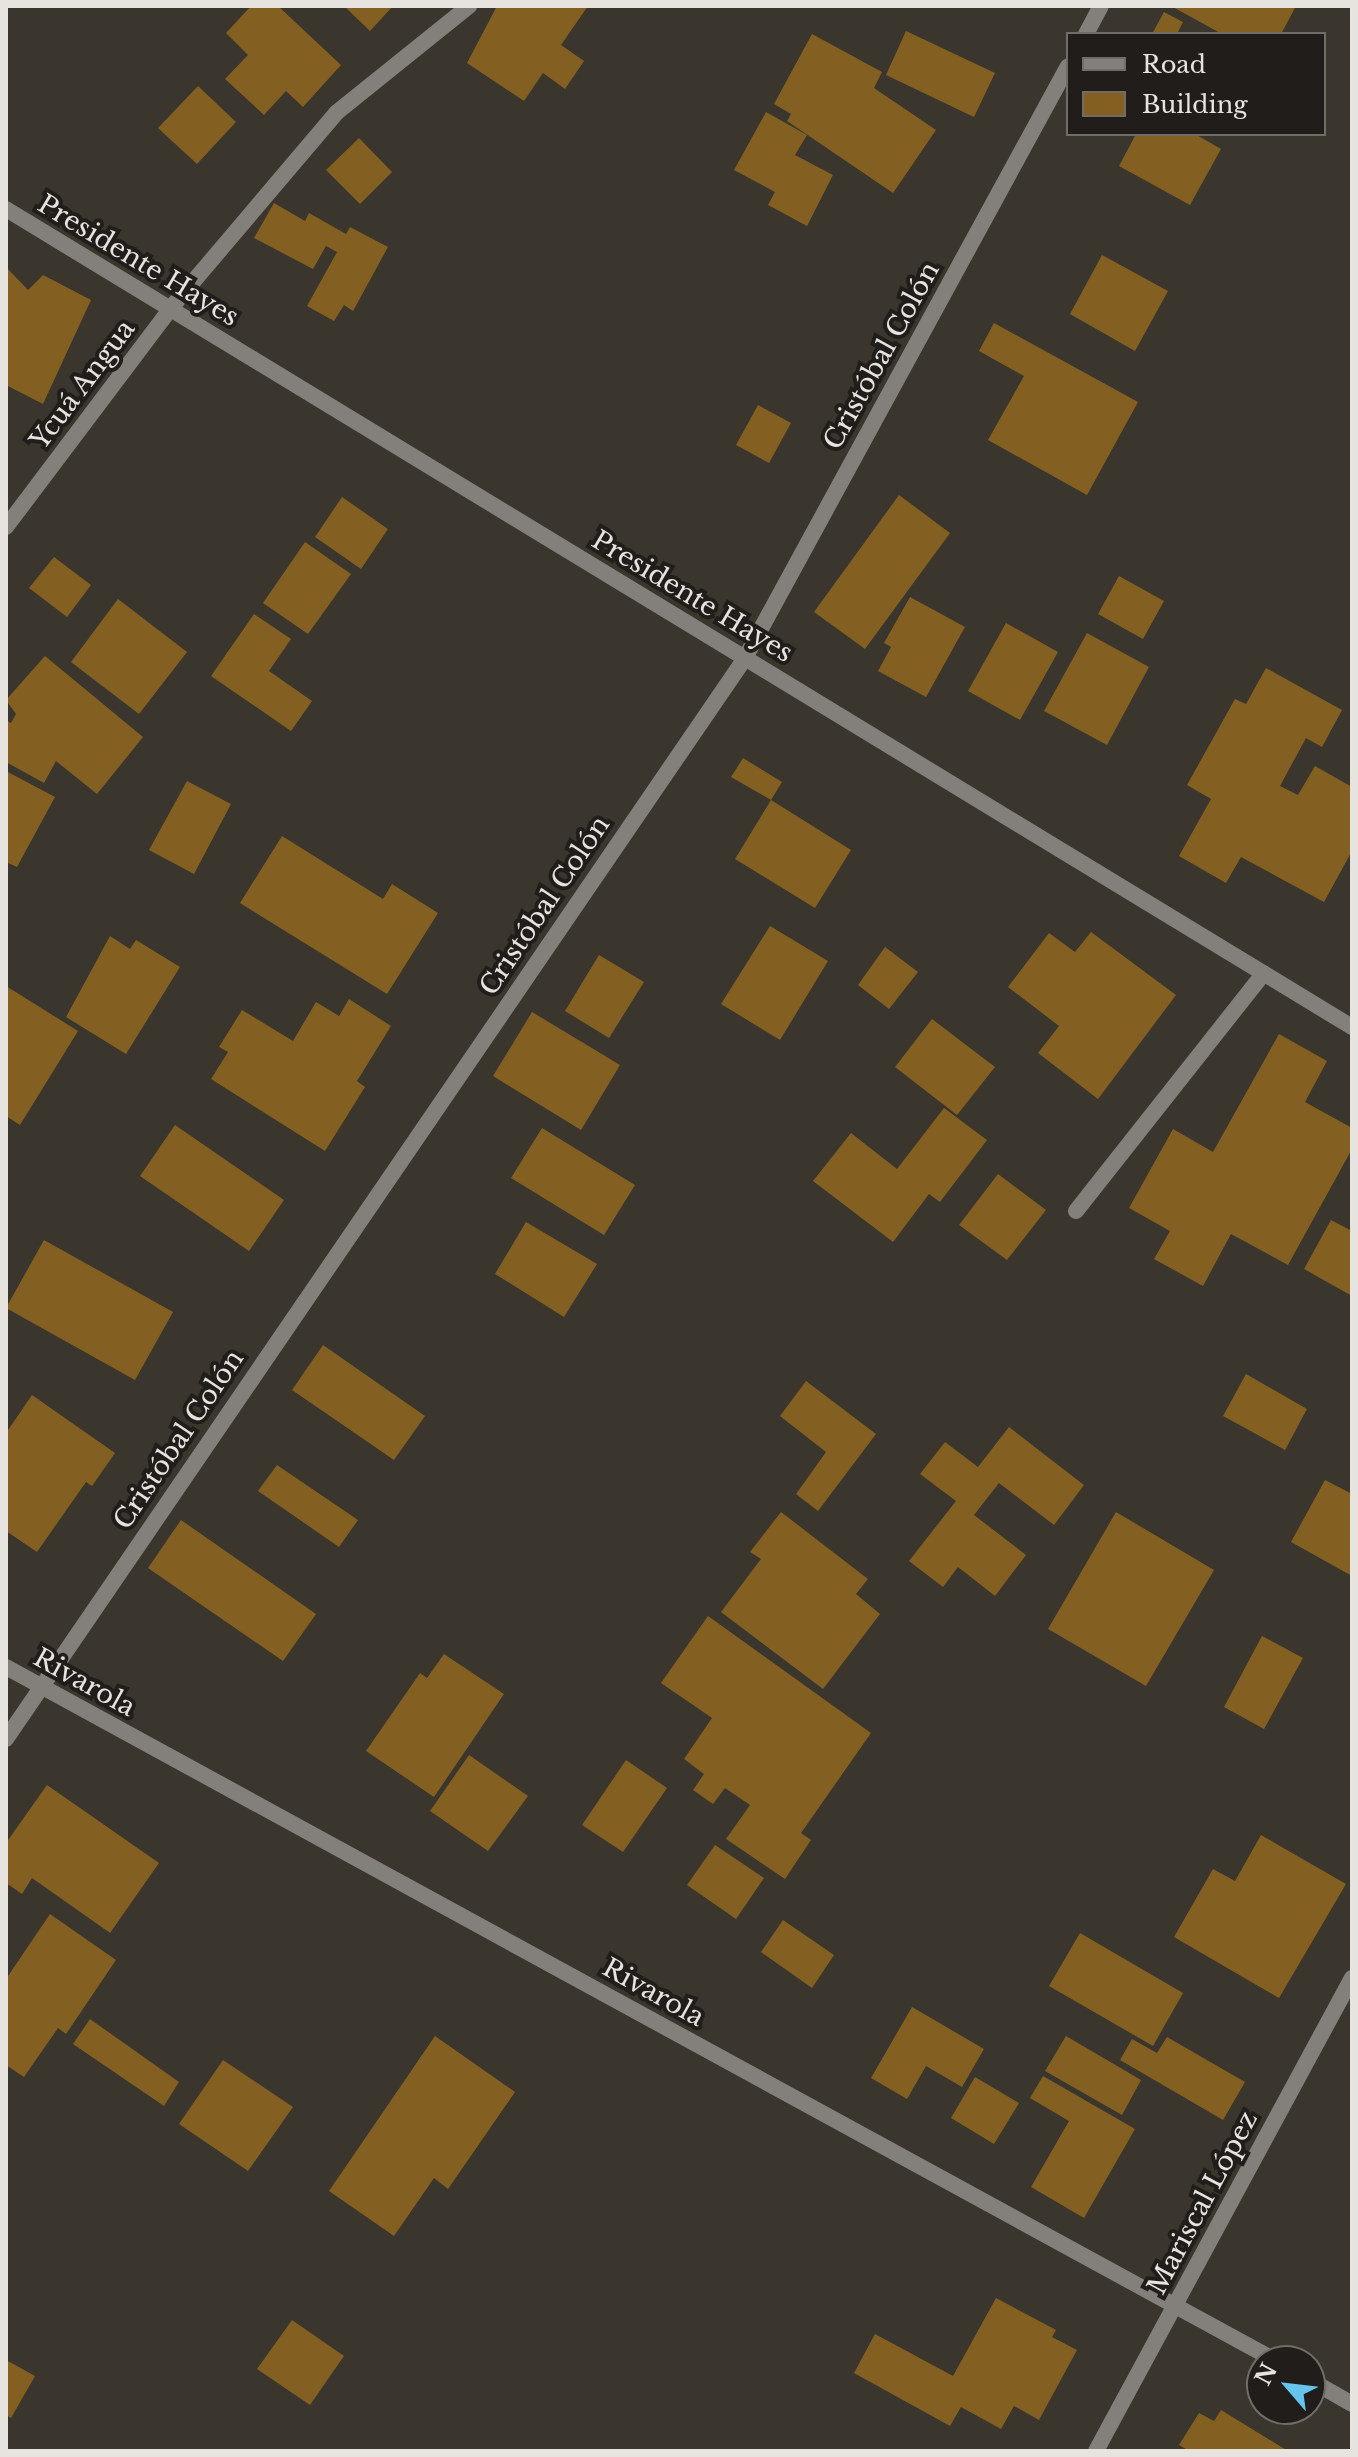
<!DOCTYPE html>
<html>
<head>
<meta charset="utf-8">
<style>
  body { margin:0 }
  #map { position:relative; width:1358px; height:2457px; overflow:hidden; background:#3a352d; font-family:"Libre Baskerville",serif }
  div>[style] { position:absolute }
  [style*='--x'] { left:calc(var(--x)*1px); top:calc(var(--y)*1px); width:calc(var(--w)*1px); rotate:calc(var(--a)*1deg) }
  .building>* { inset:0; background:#836021 }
  .lane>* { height:16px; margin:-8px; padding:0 8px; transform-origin:8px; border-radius:8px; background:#83807c }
  .street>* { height:16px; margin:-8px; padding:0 8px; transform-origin:8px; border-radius:8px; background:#83807c }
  span { translate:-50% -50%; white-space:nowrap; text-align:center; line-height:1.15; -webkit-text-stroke:8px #201d1a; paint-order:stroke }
  .street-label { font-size:26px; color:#e7e3de }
  .frame { position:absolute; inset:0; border:8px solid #e7e3de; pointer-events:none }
  .legend { position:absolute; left:1066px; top:32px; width:260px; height:104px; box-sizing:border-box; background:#201d1a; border:2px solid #706c68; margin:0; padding:10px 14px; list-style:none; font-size:24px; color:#e7e3de }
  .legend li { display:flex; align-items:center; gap:16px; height:40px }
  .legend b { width:40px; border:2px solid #706c68 }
  .north { position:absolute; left:1246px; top:2345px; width:80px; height:80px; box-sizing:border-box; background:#201d1a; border:2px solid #706c68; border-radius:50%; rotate:298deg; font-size:22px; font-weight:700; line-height:32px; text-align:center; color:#e7e3de }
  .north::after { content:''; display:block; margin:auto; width:28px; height:36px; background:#65c5ee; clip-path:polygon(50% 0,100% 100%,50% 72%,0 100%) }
</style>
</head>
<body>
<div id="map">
  <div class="building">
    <i style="clip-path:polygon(251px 6px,278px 6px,341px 65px,303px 107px,286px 91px,264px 115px,225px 79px,248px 55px,226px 33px)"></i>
    <i style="clip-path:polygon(344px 6px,393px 6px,370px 31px)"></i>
    <i style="clip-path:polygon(497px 6px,588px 6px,561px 45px,584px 61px,565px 89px,543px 73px,524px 101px,467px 63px)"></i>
    <i style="clip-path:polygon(1171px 6px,1296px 6px,1281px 34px,1222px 34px)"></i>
    <i style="clip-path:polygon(1164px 12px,1183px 22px,1177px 34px,1152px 34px)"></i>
    <i style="clip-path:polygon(906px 31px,995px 73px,974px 117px,886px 75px)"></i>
    <i style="clip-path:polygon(812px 34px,882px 72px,874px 88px,936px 130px,893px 193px,787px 121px,791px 114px,774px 104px)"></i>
    <i style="clip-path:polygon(198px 86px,236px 122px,197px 164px,158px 128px)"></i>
    <i style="clip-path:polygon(766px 112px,807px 135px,795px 155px,833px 175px,807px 226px,768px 205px,775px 192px,734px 170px)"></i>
    <i style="clip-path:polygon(1136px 134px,1195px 134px,1221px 149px,1190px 205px,1119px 166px)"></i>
    <i style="clip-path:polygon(359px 138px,392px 172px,360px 204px,326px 170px)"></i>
    <i style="clip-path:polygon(274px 203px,305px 221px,309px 213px,346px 234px,350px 227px,388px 247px,353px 311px,344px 305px,334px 321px,307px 306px,337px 252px,326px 246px,313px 269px,254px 238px)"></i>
    <i style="clip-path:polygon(1102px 255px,1168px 291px,1135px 351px,1070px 314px)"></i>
    <i style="clip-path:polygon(6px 267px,28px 290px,43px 275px,91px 300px,43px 404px,6px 385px)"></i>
    <i style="clip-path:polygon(994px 323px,1138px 402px,1087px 495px,988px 440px,1024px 376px,979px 351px)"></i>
    <i style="clip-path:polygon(758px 405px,791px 423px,769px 463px,736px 445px)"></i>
    <i style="clip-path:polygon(899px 495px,950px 533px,865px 649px,814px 612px)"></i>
    <i style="clip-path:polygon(342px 497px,388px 529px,361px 569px,315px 537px)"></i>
    <i style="clip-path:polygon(305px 542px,351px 574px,308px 634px,263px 603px)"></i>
    <i style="clip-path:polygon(54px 557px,91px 585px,67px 617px,29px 588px)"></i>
    <i style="clip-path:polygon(1119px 576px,1164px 601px,1143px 639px,1098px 614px)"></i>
    <i style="clip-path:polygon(910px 597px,965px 627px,926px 697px,878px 671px,891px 647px,884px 643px)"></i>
    <i style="clip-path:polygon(118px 599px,187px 652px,139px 714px,71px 662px)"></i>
    <i style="clip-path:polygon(254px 614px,291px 639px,269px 671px,312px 701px,291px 731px,211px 676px)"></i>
    <i style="clip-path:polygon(1006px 623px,1058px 652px,1020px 720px,968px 691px)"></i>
    <i style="clip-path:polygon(1087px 633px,1149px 667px,1107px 745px,1044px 711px)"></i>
    <i style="clip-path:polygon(45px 656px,143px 737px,97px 794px,56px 761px,44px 783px,6px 762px,6px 720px,11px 723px,16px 714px,6px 700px)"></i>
    <i style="clip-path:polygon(1266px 668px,1342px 710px,1322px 747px,1306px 738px,1280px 786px,1298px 795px,1315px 766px,1352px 787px,1352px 851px,1324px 902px,1241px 857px,1226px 883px,1179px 856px,1211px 799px,1187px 785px,1235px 699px,1246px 704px)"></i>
    <i style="clip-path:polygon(743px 758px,782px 782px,771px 800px,731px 777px)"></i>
    <i style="clip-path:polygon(6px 771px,55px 797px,17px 867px,6px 862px)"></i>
    <i style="clip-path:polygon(187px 781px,231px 804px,194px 874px,149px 850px)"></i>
    <i style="clip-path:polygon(771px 800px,851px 850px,815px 908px,735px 859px)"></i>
    <i style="clip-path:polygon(282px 836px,383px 899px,392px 884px,438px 913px,387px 994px,240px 903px)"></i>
    <i style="clip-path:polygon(770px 926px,828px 961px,780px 1040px,721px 1004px)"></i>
    <i style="clip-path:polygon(1091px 932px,1176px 995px,1098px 1099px,1038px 1053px,1059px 1026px,1008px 987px,1049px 933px,1075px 952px)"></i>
    <i style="clip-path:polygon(110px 936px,130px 949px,136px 940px,180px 967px,126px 1054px,66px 1017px)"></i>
    <i style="clip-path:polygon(885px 947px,918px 972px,889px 1009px,858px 985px)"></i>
    <i style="clip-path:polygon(599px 955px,644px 982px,609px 1038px,565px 1011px)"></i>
    <i style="clip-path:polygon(6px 986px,78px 1031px,20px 1125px,6px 1116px)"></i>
    <i style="clip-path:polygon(349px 999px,391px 1026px,357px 1081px,365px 1087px,325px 1151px,211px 1079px,228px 1052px,219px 1047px,242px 1010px,293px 1041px,316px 1002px,339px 1016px)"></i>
    <i style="clip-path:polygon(532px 1012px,620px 1065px,581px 1130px,493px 1076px)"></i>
    <i style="clip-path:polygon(932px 1019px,995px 1067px,957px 1115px,895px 1067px)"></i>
    <i style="clip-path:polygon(1279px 1034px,1327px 1061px,1305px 1102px,1352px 1128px,1352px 1149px,1288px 1265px,1231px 1234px,1203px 1286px,1154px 1259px,1170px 1231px,1129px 1208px,1173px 1129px,1213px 1152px)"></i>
    <i style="clip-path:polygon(944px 1108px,987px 1140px,940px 1202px,929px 1194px,893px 1242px,813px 1181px,851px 1133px,897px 1169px)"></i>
    <i style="clip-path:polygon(175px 1125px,284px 1200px,249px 1251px,140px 1176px)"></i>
    <i style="clip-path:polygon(542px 1128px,635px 1185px,604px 1235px,511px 1178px)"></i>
    <i style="clip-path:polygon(998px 1174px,1046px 1210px,1007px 1260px,959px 1225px)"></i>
    <i style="clip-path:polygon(1331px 1220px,1352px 1231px,1352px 1296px,1304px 1269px)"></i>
    <i style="clip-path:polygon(526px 1222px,597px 1264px,564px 1317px,495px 1274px)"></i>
    <i style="clip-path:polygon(44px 1240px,173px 1312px,135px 1380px,6px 1308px)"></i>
    <i style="clip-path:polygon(323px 1345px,425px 1416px,394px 1460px,292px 1390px)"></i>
    <i style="clip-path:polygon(1246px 1374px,1307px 1409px,1285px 1450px,1223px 1416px)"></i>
    <i style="clip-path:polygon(806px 1381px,876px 1434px,818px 1511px,796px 1494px,826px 1452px,780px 1416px)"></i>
    <i style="clip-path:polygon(32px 1395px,115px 1453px,92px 1486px,86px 1482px,37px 1552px,6px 1531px,6px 1433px)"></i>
    <i style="clip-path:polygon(1009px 1427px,1084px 1485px,1054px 1525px,999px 1483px,974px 1515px,1026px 1555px,995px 1596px,958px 1567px,943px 1587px,909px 1561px,956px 1501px,920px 1474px,945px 1442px,978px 1467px)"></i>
    <i style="clip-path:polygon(277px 1465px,358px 1520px,339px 1547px,258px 1491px)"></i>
    <i style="clip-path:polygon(1325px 1480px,1352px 1494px,1352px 1576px,1291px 1542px)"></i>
    <i style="clip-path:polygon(781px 1512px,868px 1579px,856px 1594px,880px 1614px,823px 1689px,721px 1612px,761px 1559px,750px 1552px)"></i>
    <i style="clip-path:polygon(1116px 1512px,1214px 1570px,1146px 1686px,1048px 1629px)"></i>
    <i style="clip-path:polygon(181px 1520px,316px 1614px,283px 1661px,148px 1568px)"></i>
    <i style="clip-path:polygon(708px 1616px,871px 1733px,801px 1833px,811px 1840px,785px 1879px,726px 1839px,750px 1805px,725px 1788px,713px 1804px,693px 1790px,704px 1774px,684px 1759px,712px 1718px,661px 1683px)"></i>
    <i style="clip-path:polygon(1262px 1636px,1303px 1658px,1264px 1729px,1224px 1707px)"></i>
    <i style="clip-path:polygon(444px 1654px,504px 1694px,434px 1797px,366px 1751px,420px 1673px,427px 1678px)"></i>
    <i style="clip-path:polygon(469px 1755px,528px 1796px,488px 1851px,430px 1811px)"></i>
    <i style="clip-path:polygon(626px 1760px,667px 1788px,623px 1852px,582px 1825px)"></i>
    <i style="clip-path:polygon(47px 1785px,159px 1863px,110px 1933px,32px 1878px,22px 1894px,6px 1883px,6px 1843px)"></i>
    <i style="clip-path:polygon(1261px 1835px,1346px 1884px,1279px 1998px,1174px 1937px,1213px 1869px,1235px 1881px)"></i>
    <i style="clip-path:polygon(715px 1845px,764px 1878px,736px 1919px,687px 1885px)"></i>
    <i style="clip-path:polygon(50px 1914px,116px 1960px,66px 2034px,58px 2028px,24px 2077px,6px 2065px,6px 1979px)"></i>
    <i style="clip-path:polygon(783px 1920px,834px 1955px,812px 1988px,761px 1952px)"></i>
    <i style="clip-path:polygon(1080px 1933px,1183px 1993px,1153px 2046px,1049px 1986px)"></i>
    <i style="clip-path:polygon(912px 2007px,984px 2049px,962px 2087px,926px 2066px,907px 2099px,871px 2078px)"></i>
    <i style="clip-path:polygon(90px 2019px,179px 2082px,164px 2106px,73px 2044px)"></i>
    <i style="clip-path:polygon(435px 2036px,515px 2092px,448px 2189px,434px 2178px,394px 2236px,329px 2191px)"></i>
    <i style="clip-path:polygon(1066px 2036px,1141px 2080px,1122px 2115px,1045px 2071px)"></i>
    <i style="clip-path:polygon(1167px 2037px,1245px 2082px,1223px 2120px,1120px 2060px,1132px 2039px,1157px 2053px)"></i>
    <i style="clip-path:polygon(223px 2060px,293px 2107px,248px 2171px,179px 2124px)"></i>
    <i style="clip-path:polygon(1043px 2076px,1135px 2129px,1084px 2218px,1031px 2187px,1069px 2121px,1030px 2098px)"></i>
    <i style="clip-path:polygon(975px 2077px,1019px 2103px,994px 2144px,951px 2118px)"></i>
    <i style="clip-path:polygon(996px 2298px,1056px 2330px,1052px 2337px,1077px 2350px,1039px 2420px,1014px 2406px,1001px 2429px,961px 2407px,950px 2426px,854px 2373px,875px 2334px,953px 2376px)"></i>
    <i style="clip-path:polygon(292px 2320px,344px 2356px,310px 2405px,257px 2369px)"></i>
    <i style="clip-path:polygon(6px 2360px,35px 2376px,11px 2418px,6px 2415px)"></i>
    <i style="clip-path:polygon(1221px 2410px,1288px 2451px,1189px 2451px,1179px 2445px,1199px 2413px,1214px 2421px)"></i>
  </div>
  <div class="lane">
    <i style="--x:170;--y:309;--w:257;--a:-49.7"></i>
    <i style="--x:336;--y:113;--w:171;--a:-38.8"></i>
    <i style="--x:1076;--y:1211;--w:303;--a:-51.7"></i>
  </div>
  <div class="street">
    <i style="--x:1086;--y:34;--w:32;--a:-62"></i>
    <i style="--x:6;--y:209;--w:1575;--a:31.29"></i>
    <i style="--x:6;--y:527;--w:273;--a:-53"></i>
    <i style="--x:6;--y:1667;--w:1447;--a:28.65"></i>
    <i style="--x:6;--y:1739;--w:1309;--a:-55.64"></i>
    <i style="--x:745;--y:658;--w:674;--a:-61.38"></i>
    <i style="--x:1310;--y:2380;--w:48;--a:29.7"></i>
    <i style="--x:1096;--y:2451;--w:538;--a:-61.58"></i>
  </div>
  <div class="street-label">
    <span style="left:138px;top:261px;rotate:31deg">Presidente Hayes</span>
    <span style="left:882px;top:356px;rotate:-61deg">Cristóbal Colón</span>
    <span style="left:83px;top:385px;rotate:-53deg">Ycuá Angua</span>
    <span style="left:692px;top:597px;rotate:31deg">Presidente Hayes</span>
    <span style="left:545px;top:906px;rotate:-56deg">Cristóbal Colón</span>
    <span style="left:179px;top:1440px;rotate:-56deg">Cristóbal Colón</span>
    <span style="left:84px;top:1683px;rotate:29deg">Rivarola</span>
    <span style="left:653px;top:1993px;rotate:29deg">Rivarola</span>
    <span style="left:1203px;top:2203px;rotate:-62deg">Mariscal López</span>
  </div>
  <div class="frame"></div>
  <ul class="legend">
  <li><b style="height:10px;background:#83807c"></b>Road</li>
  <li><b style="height:22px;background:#836021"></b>Building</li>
  </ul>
  <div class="north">N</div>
</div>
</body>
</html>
